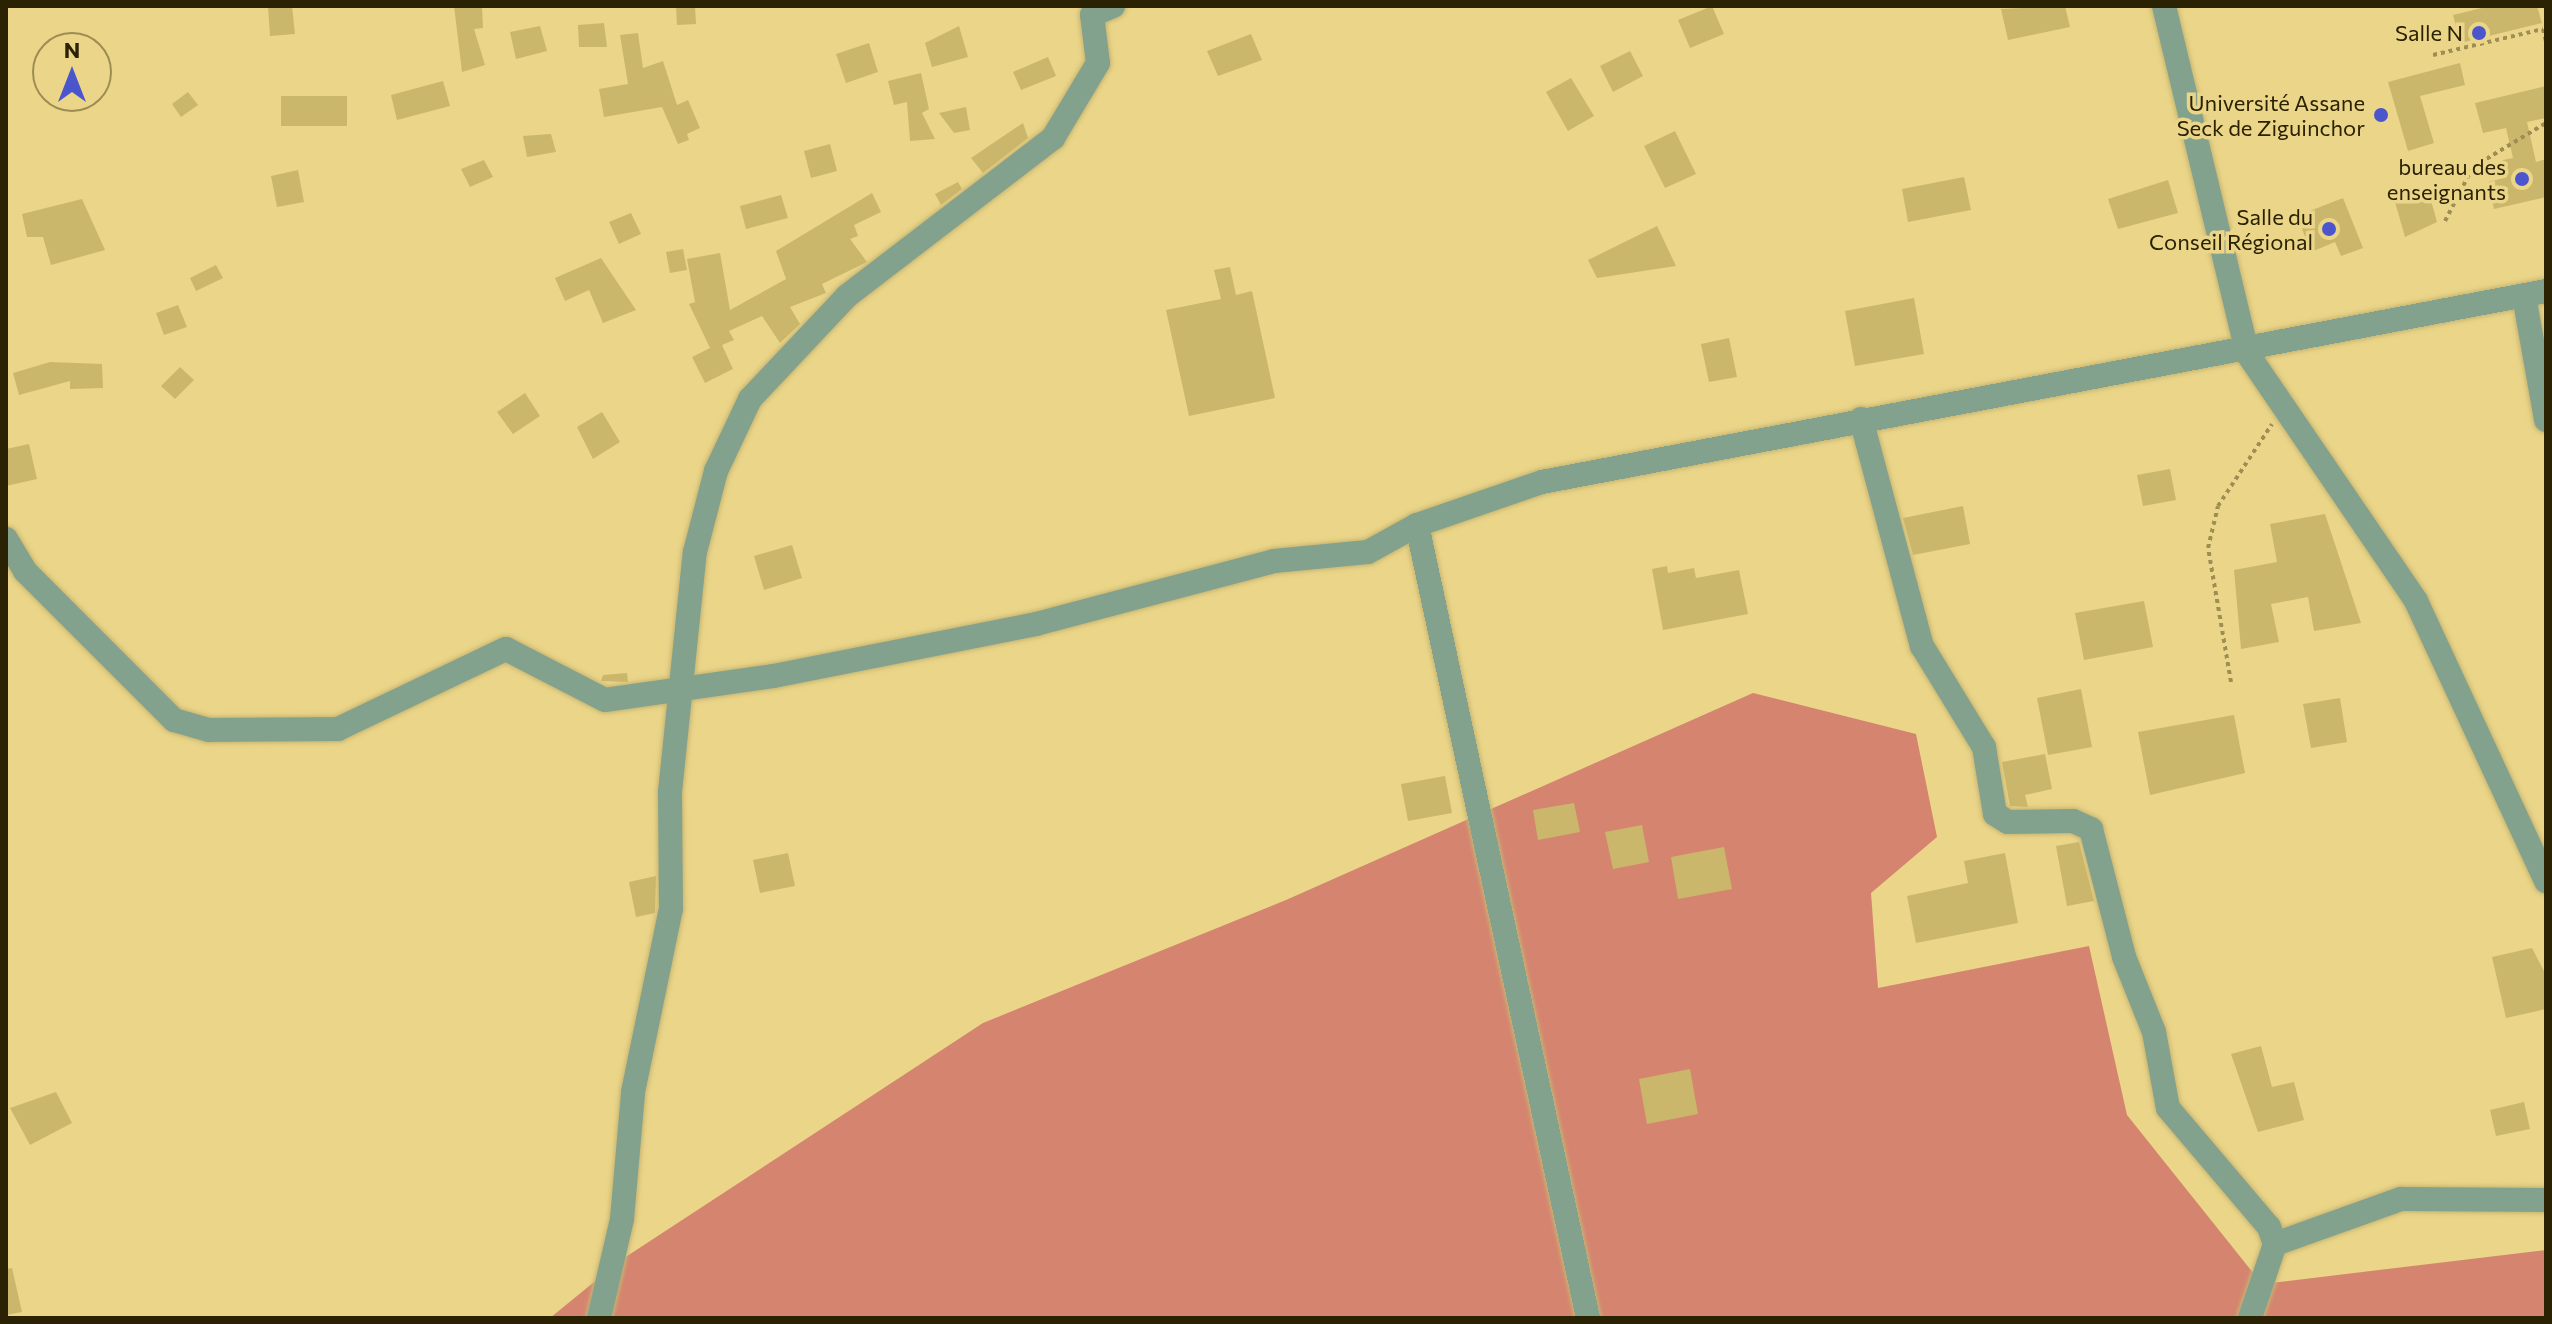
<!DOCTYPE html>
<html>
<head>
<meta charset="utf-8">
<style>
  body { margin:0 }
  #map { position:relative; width:2552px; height:1324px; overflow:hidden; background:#ead589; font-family:Commissioner,sans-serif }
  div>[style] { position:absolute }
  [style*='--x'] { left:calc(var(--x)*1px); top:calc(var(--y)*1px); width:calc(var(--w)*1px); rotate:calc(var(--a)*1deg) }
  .forest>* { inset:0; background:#d58470 }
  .building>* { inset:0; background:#cbb76b }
  .path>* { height:4px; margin-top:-2px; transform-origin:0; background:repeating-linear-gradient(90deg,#9e8e54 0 4px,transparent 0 8px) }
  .roads { filter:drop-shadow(0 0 2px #c7b571) drop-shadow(0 0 2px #c7b571) }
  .minor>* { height:24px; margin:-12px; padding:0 12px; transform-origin:12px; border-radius:12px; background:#83a28d }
  .dots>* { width:22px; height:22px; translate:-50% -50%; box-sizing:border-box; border:4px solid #ead589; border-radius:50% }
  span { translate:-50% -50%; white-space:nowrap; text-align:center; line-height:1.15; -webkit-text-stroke:7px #ead589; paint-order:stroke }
  .poi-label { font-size:22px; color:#2a2202 }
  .right { translate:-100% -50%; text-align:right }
  .frame { position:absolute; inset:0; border:8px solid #2a2202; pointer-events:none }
  .north { position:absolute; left:32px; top:32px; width:80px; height:80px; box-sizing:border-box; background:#ead589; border:2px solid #9d8d53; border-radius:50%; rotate:0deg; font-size:22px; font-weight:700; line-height:32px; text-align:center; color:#2a2202 }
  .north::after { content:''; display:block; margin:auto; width:28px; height:36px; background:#4c56cc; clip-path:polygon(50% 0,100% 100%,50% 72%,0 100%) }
</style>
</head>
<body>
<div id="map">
  <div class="forest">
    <i style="clip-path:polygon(1753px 693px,1916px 734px,1937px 837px,1871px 893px,1878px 988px,2089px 946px,2127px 1115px,2262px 1284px,2546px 1250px,2546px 1318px,550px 1318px,621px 1260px,983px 1023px,1286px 900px)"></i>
  </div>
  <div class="building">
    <i style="clip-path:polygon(268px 6px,292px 6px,295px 34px,270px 36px)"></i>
    <i style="clip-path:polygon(454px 6px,482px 6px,483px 28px,474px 29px,485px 65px,462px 72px)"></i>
    <i style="clip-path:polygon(676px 6px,695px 6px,696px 24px,677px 25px)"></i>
    <i style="clip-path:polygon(1712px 6px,1724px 34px,1690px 48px,1678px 20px)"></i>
    <i style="clip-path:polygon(2065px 6px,2070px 27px,2008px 40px,2001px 9px)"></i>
    <i style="clip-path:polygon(2490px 6px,2537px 6px,2542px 23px,2460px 43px,2453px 15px)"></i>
    <i style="clip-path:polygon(604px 23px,607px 47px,579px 47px,578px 25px)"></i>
    <i style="clip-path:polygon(540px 26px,547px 51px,516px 59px,510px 32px)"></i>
    <i style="clip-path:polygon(959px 26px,968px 57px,932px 67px,925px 43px)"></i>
    <i style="clip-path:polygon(638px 33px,643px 68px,663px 61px,677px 105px,688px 100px,700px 128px,687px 134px,689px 140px,678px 144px,662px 107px,604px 117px,599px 89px,628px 84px,620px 35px)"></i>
    <i style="clip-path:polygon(1251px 34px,1262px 60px,1218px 76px,1207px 51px)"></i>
    <i style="clip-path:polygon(869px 43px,878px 72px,846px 83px,836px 54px)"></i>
    <i style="clip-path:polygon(1630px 51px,1643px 76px,1613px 92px,1600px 66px)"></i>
    <i style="clip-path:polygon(1048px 57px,1056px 76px,1021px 90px,1013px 72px)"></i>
    <i style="clip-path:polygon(2460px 63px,2465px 85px,2420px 96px,2434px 143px,2408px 151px,2388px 82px)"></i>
    <i style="clip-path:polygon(921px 73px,929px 109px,922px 113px,935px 139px,910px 141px,907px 102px,894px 105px,888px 81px)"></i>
    <i style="clip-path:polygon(1571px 78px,1594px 116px,1568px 131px,1546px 92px)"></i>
    <i style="clip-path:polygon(443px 81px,450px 106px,397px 120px,391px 95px)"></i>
    <i style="clip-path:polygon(2546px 86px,2546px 118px,2527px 122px,2536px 162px,2546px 159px,2546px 197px,2494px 209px,2488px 182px,2507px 177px,2503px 160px,2513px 158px,2506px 128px,2483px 133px,2475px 103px)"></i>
    <i style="clip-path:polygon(188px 92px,198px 105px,181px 117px,172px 104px)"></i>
    <i style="clip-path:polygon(281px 96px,347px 96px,347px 126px,281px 126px)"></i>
    <i style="clip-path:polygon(966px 107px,970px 130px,954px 133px,939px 113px)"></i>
    <i style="clip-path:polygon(1023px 123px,1028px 138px,983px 173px,971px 158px)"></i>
    <i style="clip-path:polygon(1675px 131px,1696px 174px,1665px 188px,1644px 146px)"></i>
    <i style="clip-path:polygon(551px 134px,556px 152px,527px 157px,523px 136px)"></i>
    <i style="clip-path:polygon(830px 144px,837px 171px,811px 178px,804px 151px)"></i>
    <i style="clip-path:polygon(484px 160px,493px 177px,470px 187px,461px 169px)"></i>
    <i style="clip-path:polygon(298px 170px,304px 202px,277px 207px,271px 176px)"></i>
    <i style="clip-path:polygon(1964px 177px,1971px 210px,1908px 222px,1902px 189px)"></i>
    <i style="clip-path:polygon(2168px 180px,2178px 213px,2118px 229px,2108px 199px)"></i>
    <i style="clip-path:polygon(958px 182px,962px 189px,941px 205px,935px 194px)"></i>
    <i style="clip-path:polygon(2427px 186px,2437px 222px,2405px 237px,2393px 195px)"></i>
    <i style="clip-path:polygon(872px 193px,881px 212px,854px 225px,858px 236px,850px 239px,867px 262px,822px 284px,826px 293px,790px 307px,800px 324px,780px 343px,762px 316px,729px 331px,734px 340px,722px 345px,733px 369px,705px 383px,692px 357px,710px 348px,689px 304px,695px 302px,687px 259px,720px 253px,730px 310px,786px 279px,776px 251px)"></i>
    <i style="clip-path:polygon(781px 195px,788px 218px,746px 229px,740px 206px)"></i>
    <i style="clip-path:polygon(2343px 198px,2363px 248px,2341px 256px,2335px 242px,2311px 252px,2297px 216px)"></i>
    <i style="clip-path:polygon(82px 199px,105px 250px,51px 265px,43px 237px,27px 237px,22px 214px)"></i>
    <i style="clip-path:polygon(631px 213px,641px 234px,619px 244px,609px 222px)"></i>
    <i style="clip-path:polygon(1657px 226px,1676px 266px,1597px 278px,1588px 260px)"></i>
    <i style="clip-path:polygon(683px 249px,687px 270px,670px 273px,666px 252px)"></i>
    <i style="clip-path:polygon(601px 258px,636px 310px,603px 323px,589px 290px,565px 301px,555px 278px)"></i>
    <i style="clip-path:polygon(216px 265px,223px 278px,196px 291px,190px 278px)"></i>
    <i style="clip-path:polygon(1230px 267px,1236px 295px,1252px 291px,1275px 398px,1189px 416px,1166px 310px,1221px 299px,1214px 270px)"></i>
    <i style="clip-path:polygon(1914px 298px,1924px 354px,1855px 366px,1845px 311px)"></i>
    <i style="clip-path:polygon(178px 305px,187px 327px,164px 335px,156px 313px)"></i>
    <i style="clip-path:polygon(1729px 338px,1737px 377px,1709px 382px,1701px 344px)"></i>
    <i style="clip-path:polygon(50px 362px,102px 364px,103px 388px,70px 389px,70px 381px,19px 395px,13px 373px)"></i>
    <i style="clip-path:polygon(180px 367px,194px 380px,175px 399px,161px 386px)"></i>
    <i style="clip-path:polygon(525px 393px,540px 416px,513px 434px,497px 412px)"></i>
    <i style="clip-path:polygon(602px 412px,620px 442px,593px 459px,577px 427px)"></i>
    <i style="clip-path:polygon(29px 444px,37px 479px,6px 486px,6px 449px)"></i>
    <i style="clip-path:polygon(2170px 469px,2176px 500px,2143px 506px,2137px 475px)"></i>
    <i style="clip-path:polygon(1963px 506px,1970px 544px,1913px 555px,1903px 518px)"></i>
    <i style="clip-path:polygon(2325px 514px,2361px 623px,2314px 631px,2308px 597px,2271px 604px,2279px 642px,2241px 649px,2234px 570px,2277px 562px,2270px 524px)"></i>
    <i style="clip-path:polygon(792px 545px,802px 578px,764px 590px,754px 556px)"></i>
    <i style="clip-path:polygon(1667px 566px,1668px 573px,1694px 568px,1696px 578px,1739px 570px,1748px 614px,1663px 630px,1652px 569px)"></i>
    <i style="clip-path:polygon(2144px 601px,2153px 647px,2084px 660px,2075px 613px)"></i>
    <i style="clip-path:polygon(627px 673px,628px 682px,601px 681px,603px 675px)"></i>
    <i style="clip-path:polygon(2081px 689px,2092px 747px,2048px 755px,2037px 698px)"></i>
    <i style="clip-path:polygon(2340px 698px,2347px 742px,2311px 748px,2303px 704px)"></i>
    <i style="clip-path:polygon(2234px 715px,2245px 773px,2150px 795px,2138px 732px)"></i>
    <i style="clip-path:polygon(2045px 754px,2052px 789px,2025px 795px,2028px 807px,2010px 806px,2002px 762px)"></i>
    <i style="clip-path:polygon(1445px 776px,1452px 813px,1408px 821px,1401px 784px)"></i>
    <i style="clip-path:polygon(1574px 803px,1580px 832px,1538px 840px,1533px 810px)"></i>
    <i style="clip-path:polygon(1642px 825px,1649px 862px,1613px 869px,1605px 832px)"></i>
    <i style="clip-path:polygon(2079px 842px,2094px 901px,2067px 906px,2056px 846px)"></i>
    <i style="clip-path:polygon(1724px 847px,1732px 889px,1678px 899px,1671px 857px)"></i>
    <i style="clip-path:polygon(788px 853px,795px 886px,760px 893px,753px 860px)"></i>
    <i style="clip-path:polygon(2005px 853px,2018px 923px,1916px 943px,1907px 896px,1968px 883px,1964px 861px)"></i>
    <i style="clip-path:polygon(656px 876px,655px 913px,636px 917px,629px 882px)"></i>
    <i style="clip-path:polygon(2532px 948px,2546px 975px,2546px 1009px,2506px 1018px,2492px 957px)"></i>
    <i style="clip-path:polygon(2261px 1046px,2272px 1087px,2294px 1082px,2304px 1120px,2258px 1132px,2231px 1054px)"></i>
    <i style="clip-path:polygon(1690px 1069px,1698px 1114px,1647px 1124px,1639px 1079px)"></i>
    <i style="clip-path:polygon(56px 1092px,72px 1123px,30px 1145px,10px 1108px)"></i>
    <i style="clip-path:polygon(2524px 1102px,2530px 1129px,2496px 1136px,2490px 1110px)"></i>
    <i style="clip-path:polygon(12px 1268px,22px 1312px,6px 1315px,6px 1269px)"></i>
  </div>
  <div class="path">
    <i style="--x:2433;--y:55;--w:113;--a:-13.3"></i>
    <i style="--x:2543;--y:29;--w:12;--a:76"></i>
    <i style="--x:2445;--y:221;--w:61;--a:-62.6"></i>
    <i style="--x:2473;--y:167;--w:85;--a:-31.1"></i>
    <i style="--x:2231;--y:682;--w:136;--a:-99.7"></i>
    <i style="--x:2208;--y:548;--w:43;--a:-76.6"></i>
    <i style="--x:2218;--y:506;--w:98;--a:-56.6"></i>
  </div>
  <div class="roads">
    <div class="minor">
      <i style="--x:2164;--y:6;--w:357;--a:76.5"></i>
      <i style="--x:2247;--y:353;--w:300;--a:55.7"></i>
      <i style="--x:2416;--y:601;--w:309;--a:65.1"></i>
      <i style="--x:2524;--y:296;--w:126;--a:79.9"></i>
      <i style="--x:1861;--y:419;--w:235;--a:75"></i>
      <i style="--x:1922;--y:646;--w:119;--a:58.5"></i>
      <i style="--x:1984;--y:747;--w:68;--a:80.7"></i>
      <i style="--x:1995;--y:814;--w:15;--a:32"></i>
      <i style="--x:2008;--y:822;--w:65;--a:-0.9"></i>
      <i style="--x:2073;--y:821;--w:20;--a:24"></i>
      <i style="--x:2091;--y:829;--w:132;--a:75.5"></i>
      <i style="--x:2124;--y:957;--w:81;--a:68.2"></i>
      <i style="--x:2154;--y:1032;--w:77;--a:79.6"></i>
      <i style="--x:2168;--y:1108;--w:156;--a:49.7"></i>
      <i style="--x:2269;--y:1227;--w:18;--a:71"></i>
      <i style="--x:2275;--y:1244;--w:78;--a:108.7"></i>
      <i style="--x:1417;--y:525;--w:811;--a:77.83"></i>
      <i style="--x:6;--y:539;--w:37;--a:59"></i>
      <i style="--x:25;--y:571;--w:211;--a:45"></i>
      <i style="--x:174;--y:720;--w:36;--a:16"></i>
      <i style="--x:209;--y:730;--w:129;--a:-0.4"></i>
      <i style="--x:338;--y:729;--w:186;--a:-25.5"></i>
      <i style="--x:506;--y:649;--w:111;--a:27.3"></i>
      <i style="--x:605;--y:700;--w:171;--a:-8.1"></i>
      <i style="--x:774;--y:676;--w:267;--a:-11.2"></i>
      <i style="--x:1036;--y:624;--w:246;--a:-14.8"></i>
      <i style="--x:1274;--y:561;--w:94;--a:-5.5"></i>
      <i style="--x:1368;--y:552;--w:56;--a:-28.9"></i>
      <i style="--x:1417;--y:525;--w:132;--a:-19"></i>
      <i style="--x:1542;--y:482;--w:1022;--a:-10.77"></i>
      <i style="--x:2275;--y:1244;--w:134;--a:-19.7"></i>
      <i style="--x:2401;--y:1199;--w:145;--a:0.4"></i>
      <i style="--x:599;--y:1318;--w:102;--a:-76.9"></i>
      <i style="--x:622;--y:1219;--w:127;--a:-85"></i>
      <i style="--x:633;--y:1092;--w:187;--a:-78.3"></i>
      <i style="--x:671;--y:909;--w:117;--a:-90.5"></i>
      <i style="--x:670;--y:792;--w:241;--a:-84.1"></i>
      <i style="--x:695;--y:552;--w:84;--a:-75.5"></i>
      <i style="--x:716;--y:471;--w:80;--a:-64.7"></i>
      <i style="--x:750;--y:399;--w:141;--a:-46.7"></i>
      <i style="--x:847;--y:296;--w:260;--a:-37.5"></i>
      <i style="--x:1053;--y:138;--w:87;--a:-59"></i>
      <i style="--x:1098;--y:63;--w:48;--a:-97.1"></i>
      <i style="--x:1092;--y:15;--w:23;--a:-23"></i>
    </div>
  </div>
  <div class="dots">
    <i style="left:2479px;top:33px;background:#4c56cc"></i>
    <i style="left:2381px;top:115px;background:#4c56cc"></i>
    <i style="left:2522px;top:179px;background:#4c56cc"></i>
    <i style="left:2329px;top:229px;background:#4c56cc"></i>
  </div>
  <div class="poi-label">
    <span class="right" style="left:2463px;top:33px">Salle N</span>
    <span class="right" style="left:2365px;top:115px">Université Assane<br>Seck de Ziguinchor</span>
    <span class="right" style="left:2506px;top:179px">bureau des<br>enseignants</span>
    <span class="right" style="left:2313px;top:229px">Salle du<br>Conseil Régional</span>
  </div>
  <div class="frame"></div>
  <div class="north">N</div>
</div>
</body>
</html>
